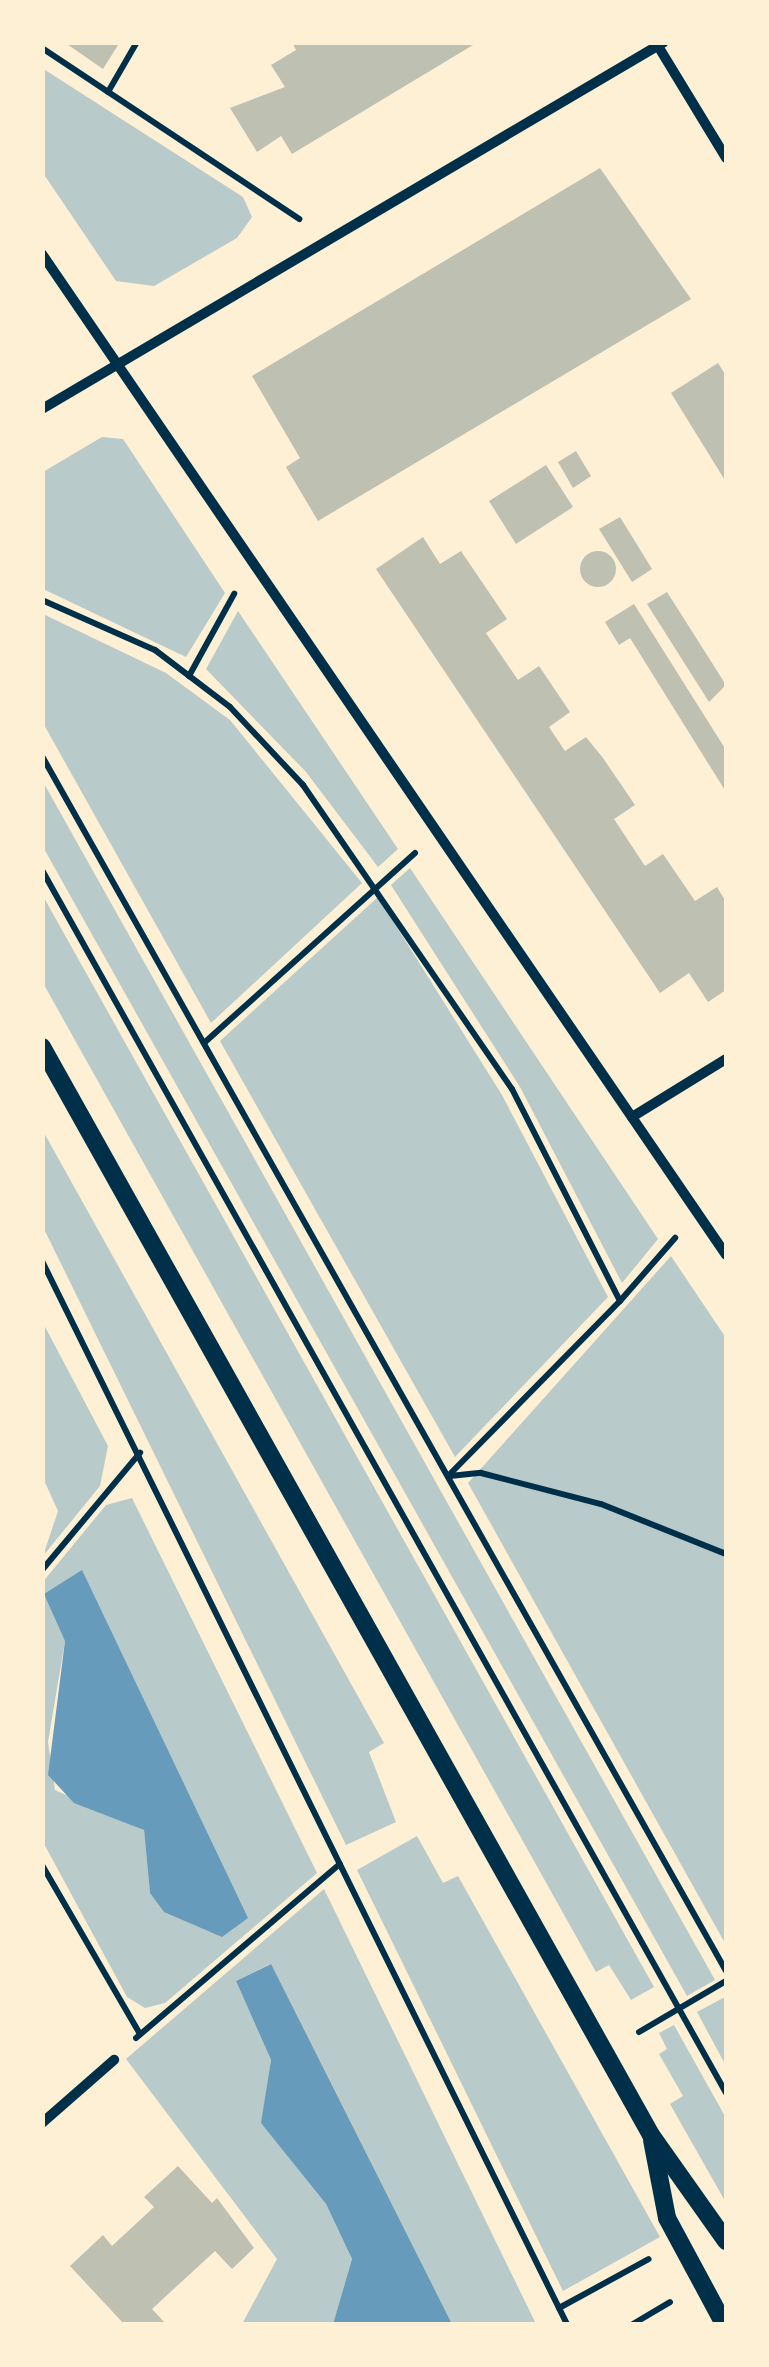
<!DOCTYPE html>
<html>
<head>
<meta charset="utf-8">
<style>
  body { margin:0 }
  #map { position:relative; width:769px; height:2367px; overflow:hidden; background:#fdf0d5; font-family:"Sofia Sans Condensed",sans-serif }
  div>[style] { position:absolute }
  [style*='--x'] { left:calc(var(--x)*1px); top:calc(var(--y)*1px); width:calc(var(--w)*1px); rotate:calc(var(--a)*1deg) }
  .green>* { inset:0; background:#b9caca }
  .water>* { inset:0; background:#669bbc }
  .building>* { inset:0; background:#bec0b2 }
  .round { border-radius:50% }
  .path>* { height:6px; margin:-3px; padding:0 3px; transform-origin:3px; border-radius:3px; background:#003049 }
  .minor>* { height:10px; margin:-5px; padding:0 5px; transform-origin:5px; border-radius:5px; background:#003049 }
  .tertiary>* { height:18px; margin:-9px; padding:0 9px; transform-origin:9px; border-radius:9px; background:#003049 }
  span { translate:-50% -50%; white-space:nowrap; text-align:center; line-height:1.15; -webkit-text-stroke:10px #fdf0d5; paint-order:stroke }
  .frame { position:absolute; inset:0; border:45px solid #fdf0d5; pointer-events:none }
</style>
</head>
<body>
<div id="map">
  <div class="green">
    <i style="clip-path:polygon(42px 68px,243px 197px,252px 217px,237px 238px,154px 286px,116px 281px,43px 173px)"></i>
    <i style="clip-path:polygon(102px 437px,123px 439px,225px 593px,186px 657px,43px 589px,43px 472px)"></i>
    <i style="clip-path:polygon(238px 611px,398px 849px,378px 867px,306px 772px,206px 669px)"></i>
    <i style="clip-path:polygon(43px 614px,166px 673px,230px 720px,362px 883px,211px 1023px,43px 723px)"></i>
    <i style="clip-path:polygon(42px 780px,715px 1980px,687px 1996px,43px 847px)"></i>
    <i style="clip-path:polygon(410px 868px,658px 1239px,622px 1283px,520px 1087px,391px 885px)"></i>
    <i style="clip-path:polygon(43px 896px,654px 1987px,631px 2000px,609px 1965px,596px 1972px,43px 983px)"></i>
    <i style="clip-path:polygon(378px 897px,502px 1095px,608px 1297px,455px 1457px,220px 1041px)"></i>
    <i style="clip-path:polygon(43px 1131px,384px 1743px,369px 1752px,396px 1822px,346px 1845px,43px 1227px)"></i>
    <i style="clip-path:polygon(671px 1256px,726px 1338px,726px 1945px,468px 1483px)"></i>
    <i style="clip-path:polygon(42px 1321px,108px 1446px,100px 1486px,43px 1556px,58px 1511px,43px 1478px)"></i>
    <i style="clip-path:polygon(evenodd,132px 1498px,317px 1873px,165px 2003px,145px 2008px,127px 1997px,43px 1842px,42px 1583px,106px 1505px,132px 1498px,65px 1641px,222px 1937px,150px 1892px,144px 1830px,55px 1790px,48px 1742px,65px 1641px)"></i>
    <i style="clip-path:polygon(417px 1836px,443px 1883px,458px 1876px,660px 2237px,563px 2291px,357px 1870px)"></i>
    <i style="clip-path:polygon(324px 1889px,536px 2324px,452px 2324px,270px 1964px,236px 1981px,271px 2060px,262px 2123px,326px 2204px,352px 2259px,333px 2324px,242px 2324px,277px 2259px,126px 2059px)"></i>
    <i style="clip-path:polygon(725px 1997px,726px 2000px,726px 2066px,697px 2012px)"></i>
    <i style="clip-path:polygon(674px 2025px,726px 2118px,725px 2201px,670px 2104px,683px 2096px,659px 2054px,667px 2049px,659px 2033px)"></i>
  </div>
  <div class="water">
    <i style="clip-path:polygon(82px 1570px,248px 1918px,222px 1937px,164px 1912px,150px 1893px,144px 1830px,74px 1803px,48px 1775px,65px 1641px,44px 1594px)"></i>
    <i style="clip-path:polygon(271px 1964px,452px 2324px,333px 2324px,352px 2259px,326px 2204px,261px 2123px,271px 2060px,236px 1981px)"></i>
  </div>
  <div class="building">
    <i style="clip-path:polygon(64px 42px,120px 42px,103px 69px)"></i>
    <i style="clip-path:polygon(292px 42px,358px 44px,478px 42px,292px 154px,281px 136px,257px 152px,230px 108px,285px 87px,271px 65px,296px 50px)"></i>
    <i style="clip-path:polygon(600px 168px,691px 299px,318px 521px,286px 467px,300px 458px,252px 376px)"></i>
    <i style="clip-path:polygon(718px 363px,726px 376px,726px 482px,671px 393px)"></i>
    <i style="clip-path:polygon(576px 451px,591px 476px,573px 488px,558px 462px)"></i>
    <i style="clip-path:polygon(546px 465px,573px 507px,516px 544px,489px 501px)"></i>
    <i style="clip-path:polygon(620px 517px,652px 569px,632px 582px,599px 529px)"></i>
    <i style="clip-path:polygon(423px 537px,440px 564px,461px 551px,507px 619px,486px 633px,518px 680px,539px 666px,570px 712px,549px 727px,565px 751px,586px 737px,603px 758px,635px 805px,614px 819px,645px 866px,663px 854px,695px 901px,717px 887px,726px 902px,726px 990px,708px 1002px,689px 973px,660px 993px,376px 569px)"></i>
    <i class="round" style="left:580px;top:551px;width:36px;height:36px"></i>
    <i style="clip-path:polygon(667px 592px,726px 685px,709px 702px,647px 604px)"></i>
    <i style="clip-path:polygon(634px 604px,726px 750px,726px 792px,630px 638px,619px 645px,605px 622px)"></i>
    <i style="clip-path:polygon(178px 2166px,212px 2203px,217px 2198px,254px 2248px,232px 2269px,215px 2251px,152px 2309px,166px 2324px,124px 2324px,70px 2266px,103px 2235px,112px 2246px,154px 2207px,144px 2197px)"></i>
  </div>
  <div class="path">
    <i style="--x:42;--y:48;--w:309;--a:33.6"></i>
    <i style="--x:108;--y:92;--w:58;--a:-59.9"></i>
    <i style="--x:42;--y:600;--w:124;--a:23.9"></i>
    <i style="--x:155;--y:650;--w:94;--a:37.2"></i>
    <i style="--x:230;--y:707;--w:107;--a:46.9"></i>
    <i style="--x:303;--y:785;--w:369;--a:55.5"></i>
    <i style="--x:512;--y:1089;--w:238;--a:63"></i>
    <i style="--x:620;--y:1301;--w:245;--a:134.5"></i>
    <i style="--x:189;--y:676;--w:94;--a:-61.2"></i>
    <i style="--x:42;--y:756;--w:1394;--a:60.62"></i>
    <i style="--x:42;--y:870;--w:1401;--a:60.78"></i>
    <i style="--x:204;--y:1043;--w:284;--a:-42"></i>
    <i style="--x:42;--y:1261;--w:1186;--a:63.72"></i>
    <i style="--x:620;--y:1301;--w:84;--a:-48.9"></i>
    <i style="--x:450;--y:1476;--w:31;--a:-6"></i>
    <i style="--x:481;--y:1473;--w:124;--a:14.5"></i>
    <i style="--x:601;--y:1504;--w:135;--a:21.8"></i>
    <i style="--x:42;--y:1570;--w:153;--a:-50.1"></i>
    <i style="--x:42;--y:1865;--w:195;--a:59.9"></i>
    <i style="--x:639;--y:2032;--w:101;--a:-30.4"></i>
    <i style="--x:136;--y:2038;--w:268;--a:-40.5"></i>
    <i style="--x:559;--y:2308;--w:102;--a:-28.6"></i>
    <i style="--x:633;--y:2324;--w:43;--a:-30.7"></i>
  </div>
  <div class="minor">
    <i style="--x:658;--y:46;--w:131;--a:58.7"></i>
    <i style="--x:42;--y:254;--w:1212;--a:55.65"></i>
    <i style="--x:42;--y:409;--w:722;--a:-30.54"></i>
    <i style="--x:632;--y:1117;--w:110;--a:-31.7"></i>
    <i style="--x:42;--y:2123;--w:96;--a:-41.2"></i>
  </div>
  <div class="tertiary">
    <i style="--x:42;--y:1047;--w:1247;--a:60.76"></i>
    <i style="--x:651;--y:2135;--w:130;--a:54.7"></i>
    <i style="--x:652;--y:2140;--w:79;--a:79.1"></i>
    <i style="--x:667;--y:2218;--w:120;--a:61.7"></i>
  </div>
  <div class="frame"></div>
</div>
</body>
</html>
